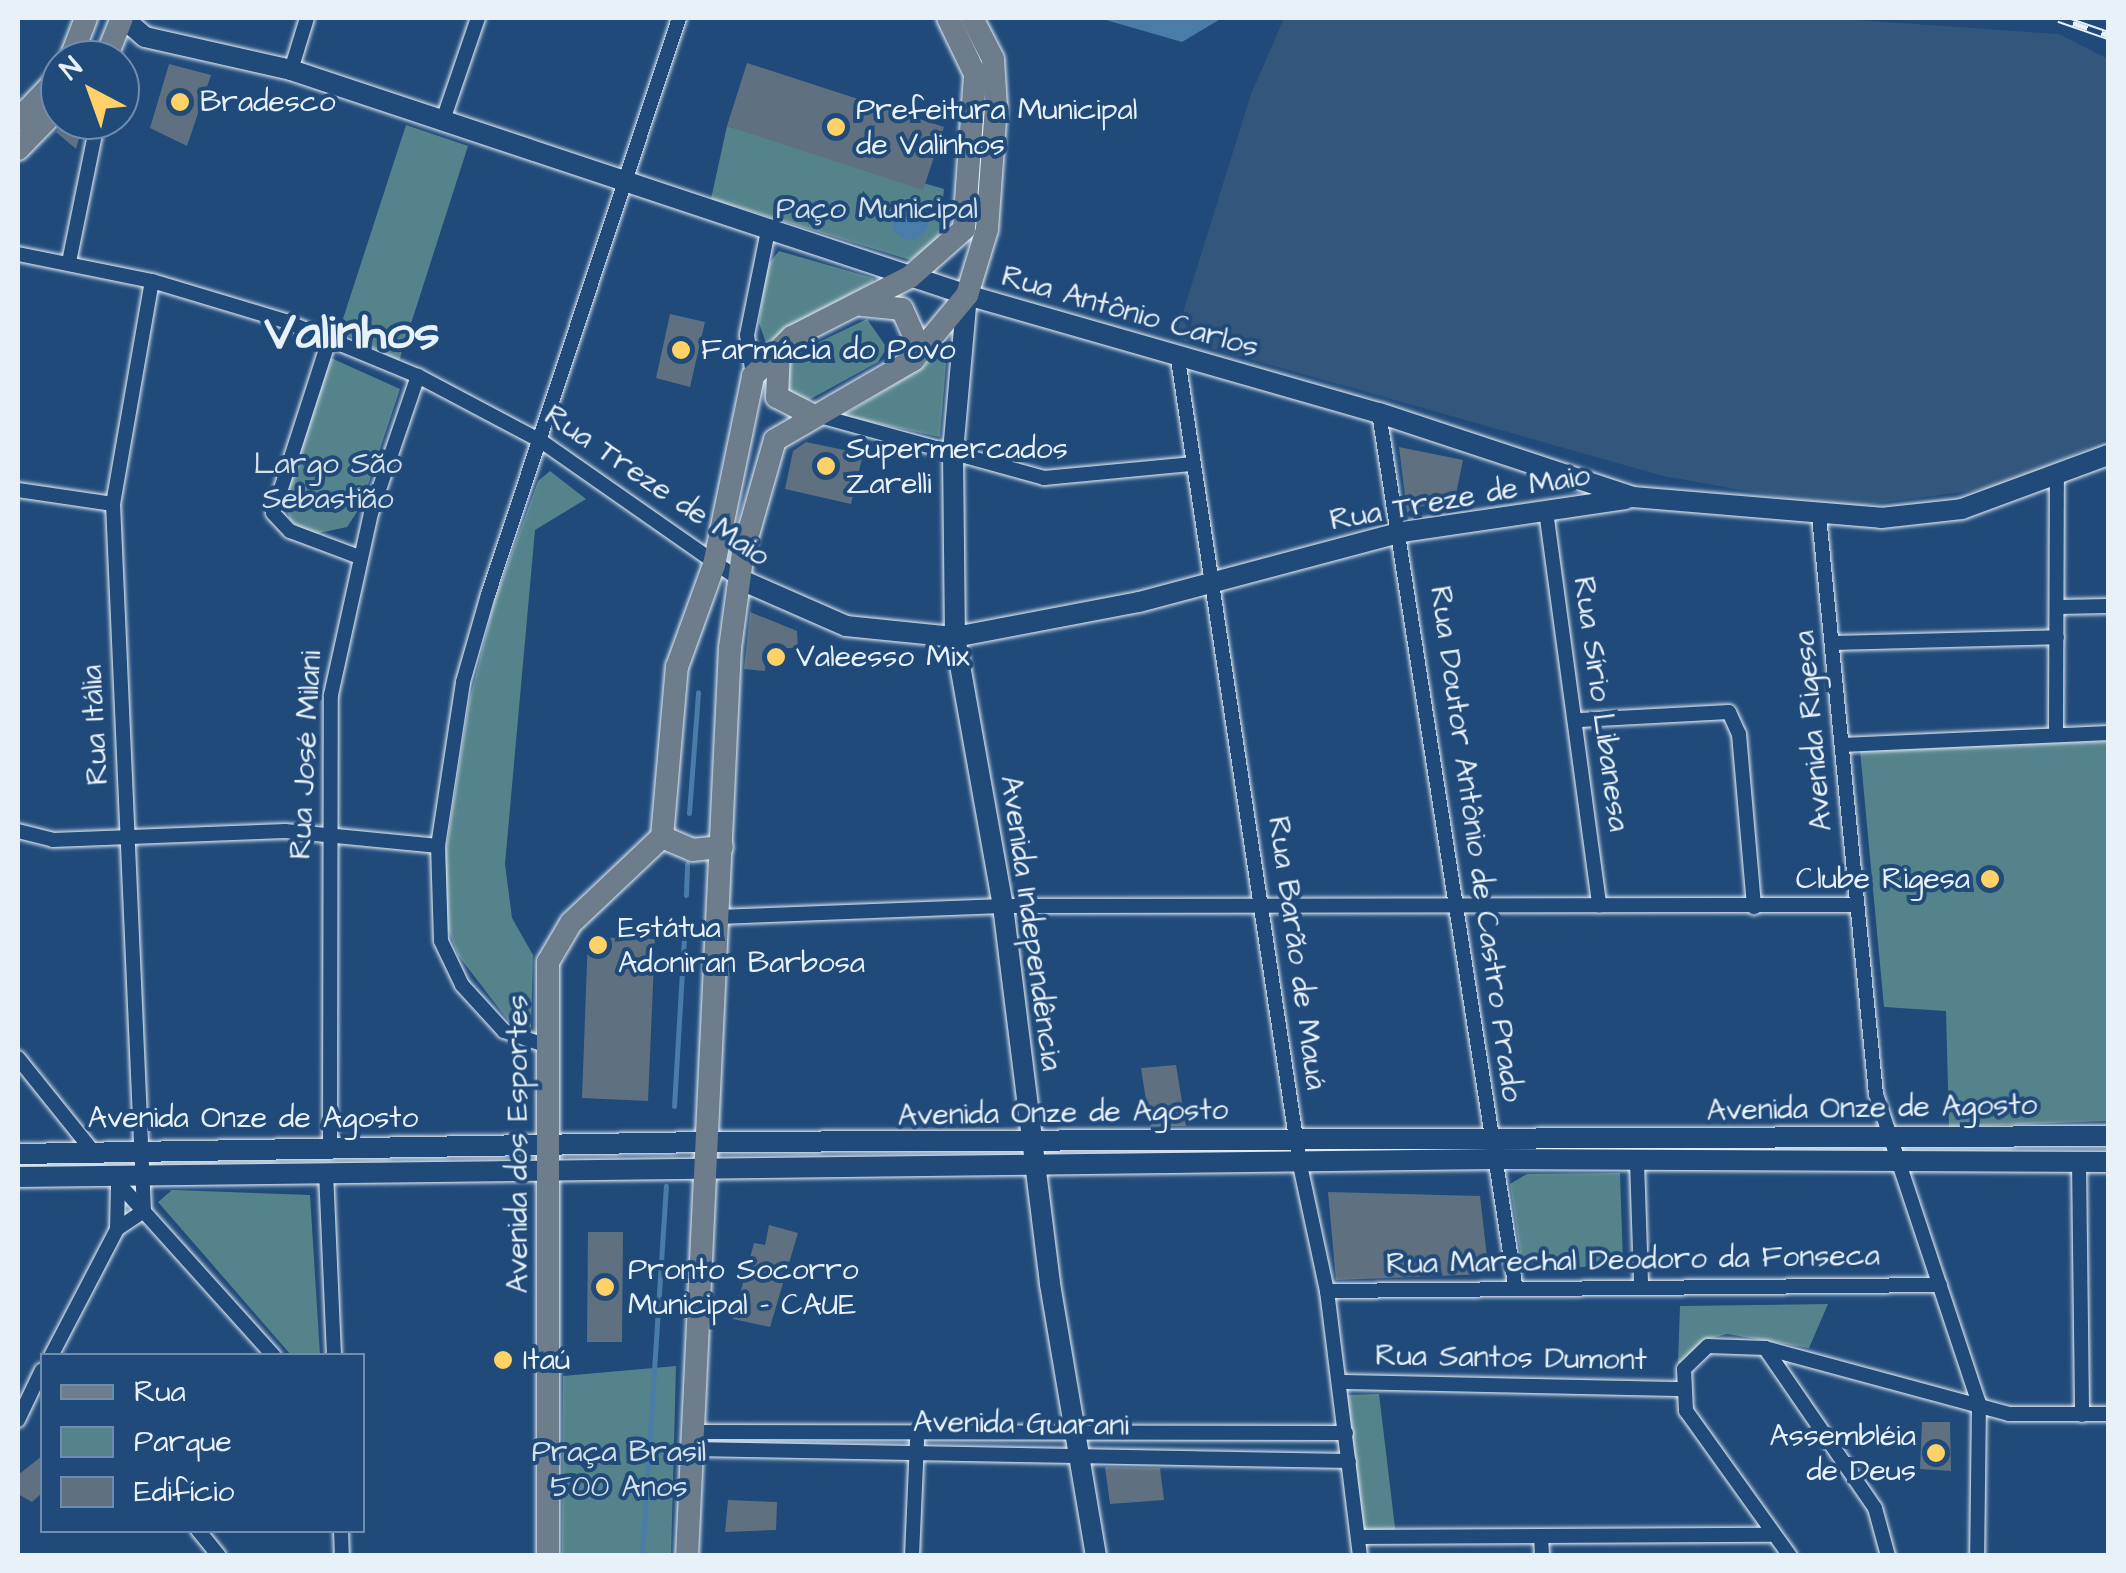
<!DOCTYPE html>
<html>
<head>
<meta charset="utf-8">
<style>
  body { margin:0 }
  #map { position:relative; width:2126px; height:1573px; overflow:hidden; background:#1f4a7a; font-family:"Architects Daughter",sans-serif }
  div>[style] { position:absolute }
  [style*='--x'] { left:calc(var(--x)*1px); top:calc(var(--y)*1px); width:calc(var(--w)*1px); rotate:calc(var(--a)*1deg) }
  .built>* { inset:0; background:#32567c }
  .green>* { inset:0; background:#55838c }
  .water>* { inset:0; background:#4a7ca8 }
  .round { border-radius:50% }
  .stream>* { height:5px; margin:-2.5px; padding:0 2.5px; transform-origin:2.5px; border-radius:2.5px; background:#4a7ca8 }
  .building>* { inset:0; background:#5f7180 }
  .roads { filter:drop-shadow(0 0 2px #e8f1f8) drop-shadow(0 0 2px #e8f1f8) }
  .street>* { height:14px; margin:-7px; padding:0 7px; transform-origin:7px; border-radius:7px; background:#1f4a7a }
  .secondary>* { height:20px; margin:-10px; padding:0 10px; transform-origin:10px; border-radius:10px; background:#1f4a7a }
  .primary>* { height:22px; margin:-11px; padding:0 11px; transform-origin:11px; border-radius:11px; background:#6d7d8c }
  .rail>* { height:9px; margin-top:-4.5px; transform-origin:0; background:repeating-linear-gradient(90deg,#1f4a7a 0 15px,#e8f1f8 0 30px); box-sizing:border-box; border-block:2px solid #e8f1f8 }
  .dots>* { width:28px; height:28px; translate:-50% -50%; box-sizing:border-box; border:5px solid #1f4a7a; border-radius:50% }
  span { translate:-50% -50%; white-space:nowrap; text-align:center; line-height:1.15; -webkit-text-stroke:8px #1f4a7a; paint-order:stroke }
  .poi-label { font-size:30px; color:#e8f1f8 }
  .left { translate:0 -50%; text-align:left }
  .right { translate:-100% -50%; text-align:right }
  .park-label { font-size:30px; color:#d2e0e8 }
  .street-label { font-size:30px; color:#e8f1f8 }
  .town-label { font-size:50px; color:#e8f1f8; font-weight:700 }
  .frame { position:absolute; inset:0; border:20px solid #e8f1f8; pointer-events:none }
  .legend { position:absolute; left:40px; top:1353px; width:325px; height:180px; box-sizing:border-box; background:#1f4a7a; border:2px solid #6f8dac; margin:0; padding:12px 18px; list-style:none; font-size:30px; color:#e8f1f8 }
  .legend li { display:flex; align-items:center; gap:20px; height:50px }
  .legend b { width:50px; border:2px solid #6f8dac }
  .north { position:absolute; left:40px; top:40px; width:100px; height:100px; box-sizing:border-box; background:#1f4a7a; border:2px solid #6f8dac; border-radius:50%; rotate:319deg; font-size:28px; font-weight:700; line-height:40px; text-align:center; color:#e8f1f8 }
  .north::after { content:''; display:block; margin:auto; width:35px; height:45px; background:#ffd166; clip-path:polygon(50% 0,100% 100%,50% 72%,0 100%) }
</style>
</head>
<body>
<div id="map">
  <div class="built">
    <i style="clip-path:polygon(1284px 18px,1828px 18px,2059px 34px,2108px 59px,2108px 438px,2007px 486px,1842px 508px,1663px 476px,1175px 338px,1251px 94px)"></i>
  </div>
  <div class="green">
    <i style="clip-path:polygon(406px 125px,468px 146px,399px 361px,339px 331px)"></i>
    <i style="clip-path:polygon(727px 126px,944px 189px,938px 241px,910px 260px,711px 199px)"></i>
    <i style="clip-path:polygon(779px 251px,873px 278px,874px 281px,766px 343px,759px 323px,766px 267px)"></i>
    <i style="clip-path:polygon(867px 319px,887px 348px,878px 362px,805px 402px,789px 392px,784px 372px,792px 355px)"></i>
    <i style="clip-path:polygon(948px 341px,940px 437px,842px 416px,923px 367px)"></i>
    <i style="clip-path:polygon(331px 358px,400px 389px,361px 506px,347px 527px,310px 535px,290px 520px,282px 494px)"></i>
    <i style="clip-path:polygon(550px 471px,586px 499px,535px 530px,505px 864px,512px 918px,533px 955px,531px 1027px,514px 1028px,458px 955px,447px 927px,444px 864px,469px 702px,495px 599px,538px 481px)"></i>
    <i style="clip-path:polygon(2108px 741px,2108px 1121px,1949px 1127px,1946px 1011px,1884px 1007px,1860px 750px)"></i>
    <i style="clip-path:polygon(1620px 1173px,1623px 1263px,1531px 1272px,1522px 1265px,1510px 1184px,1527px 1174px)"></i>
    <i style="clip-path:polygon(172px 1190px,310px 1195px,320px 1355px,291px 1355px,158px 1202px)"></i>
    <i style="clip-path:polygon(1828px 1304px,1809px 1348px,1727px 1334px,1704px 1340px,1678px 1364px,1680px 1306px)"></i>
    <i style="clip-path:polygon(676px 1366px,671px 1555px,562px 1555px,563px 1376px)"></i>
    <i style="clip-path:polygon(1379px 1394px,1396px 1536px,1362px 1536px,1346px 1395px)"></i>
  </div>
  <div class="water">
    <i style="clip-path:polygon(1099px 18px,1222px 18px,1182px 42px)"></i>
    <i class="round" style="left:892px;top:204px;width:36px;height:36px"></i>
  </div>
  <div class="stream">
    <i style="--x:689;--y:813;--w:121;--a:-85.7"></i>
    <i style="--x:686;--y:895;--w:31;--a:-88"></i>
    <i style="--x:674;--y:1106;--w:167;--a:-86.6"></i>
    <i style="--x:642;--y:1556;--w:371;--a:-86.3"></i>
  </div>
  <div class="building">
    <i style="clip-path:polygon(747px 63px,944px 127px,923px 190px,727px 126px)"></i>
    <i style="clip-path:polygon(169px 64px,211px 75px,187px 146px,150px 128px)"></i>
    <i style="clip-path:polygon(67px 120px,84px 120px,76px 149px,56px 132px)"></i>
    <i style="clip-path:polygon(670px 314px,705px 322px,690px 387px,656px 378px)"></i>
    <i style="clip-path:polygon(806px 442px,863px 454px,851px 504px,785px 489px,793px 451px)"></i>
    <i style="clip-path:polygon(1399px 447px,1463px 460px,1456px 494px,1407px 512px)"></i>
    <i style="clip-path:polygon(750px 612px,797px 631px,798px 648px,767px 648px,765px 671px,744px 669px)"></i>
    <i style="clip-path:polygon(588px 937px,655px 939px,648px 1101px,582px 1098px)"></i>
    <i style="clip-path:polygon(1176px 1065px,1186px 1126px,1150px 1126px,1141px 1068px)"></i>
    <i style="clip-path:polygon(1328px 1192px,1480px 1196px,1489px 1274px,1336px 1280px)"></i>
    <i style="clip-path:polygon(769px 1225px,798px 1233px,770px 1327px,733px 1319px,754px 1243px,765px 1245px)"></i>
    <i style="clip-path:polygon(588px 1232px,623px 1232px,622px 1342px,587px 1342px)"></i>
    <i style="clip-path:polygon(1922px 1422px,1950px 1422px,1951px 1471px,1920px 1469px)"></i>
    <i style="clip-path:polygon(42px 1456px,42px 1493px,32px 1502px,18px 1494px,18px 1475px)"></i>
    <i style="clip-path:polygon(1105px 1467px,1160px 1468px,1164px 1500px,1110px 1504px)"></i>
    <i style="clip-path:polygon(728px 1500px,777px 1502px,776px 1530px,725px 1532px)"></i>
  </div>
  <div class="roads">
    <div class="street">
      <i style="--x:291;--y:70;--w:54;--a:-72.9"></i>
      <i style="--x:442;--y:123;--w:111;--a:-71.1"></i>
      <i style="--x:18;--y:254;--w:137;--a:11.4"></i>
      <i style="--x:152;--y:281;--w:139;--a:16.7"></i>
      <i style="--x:285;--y:321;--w:144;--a:22.5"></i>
      <i style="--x:418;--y:376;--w:139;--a:27.9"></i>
      <i style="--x:541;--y:441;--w:241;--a:34.9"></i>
      <i style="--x:69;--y:262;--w:145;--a:-78.5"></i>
      <i style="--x:330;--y:337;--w:185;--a:107.9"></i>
      <i style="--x:273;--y:513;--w:25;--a:47"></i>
      <i style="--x:290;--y:531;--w:74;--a:20.6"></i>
      <i style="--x:1178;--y:359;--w:815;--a:81.39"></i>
      <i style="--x:1300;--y:1165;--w:129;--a:77.9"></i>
      <i style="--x:1327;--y:1291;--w:267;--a:82.9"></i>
      <i style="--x:753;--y:376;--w:41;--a:-98.3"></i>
      <i style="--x:747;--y:335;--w:111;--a:-78.6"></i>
      <i style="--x:1379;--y:413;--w:882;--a:81.13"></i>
      <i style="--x:816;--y:415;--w:237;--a:15.4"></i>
      <i style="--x:1044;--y:478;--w:150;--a:-5.4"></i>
      <i style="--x:18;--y:490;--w:96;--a:8.4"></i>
      <i style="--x:1546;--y:511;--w:398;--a:82.3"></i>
      <i style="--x:1819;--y:516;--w:581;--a:84.37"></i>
      <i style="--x:1876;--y:1094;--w:326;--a:71.6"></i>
      <i style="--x:1979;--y:1403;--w:153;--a:90.7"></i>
      <i style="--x:2059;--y:607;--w:49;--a:-1.2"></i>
      <i style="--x:1833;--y:643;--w:224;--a:-1.5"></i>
      <i style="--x:1580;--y:720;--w:149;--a:-3.1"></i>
      <i style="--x:1729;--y:712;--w:24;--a:66"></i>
      <i style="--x:1739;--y:734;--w:174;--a:85"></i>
      <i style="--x:2056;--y:733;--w:255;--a:-89.8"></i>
      <i style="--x:1843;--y:745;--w:265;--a:-2.6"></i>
      <i style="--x:18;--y:831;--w:36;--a:14"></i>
      <i style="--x:53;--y:840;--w:232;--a:-2.2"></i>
      <i style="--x:285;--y:831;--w:154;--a:5.6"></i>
      <i style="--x:718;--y:917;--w:285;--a:-2.2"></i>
      <i style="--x:1003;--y:906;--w:854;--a:-0.07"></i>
      <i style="--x:550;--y:1047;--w:49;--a:-160.8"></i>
      <i style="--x:504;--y:1031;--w:62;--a:-132.4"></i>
      <i style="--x:462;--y:985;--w:49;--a:-115.5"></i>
      <i style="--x:441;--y:941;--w:95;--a:-91.8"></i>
      <i style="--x:438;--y:846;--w:166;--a:-81.3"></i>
      <i style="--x:463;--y:682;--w:91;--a:-74"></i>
      <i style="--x:488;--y:595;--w:608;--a:-71.68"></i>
      <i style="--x:18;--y:1058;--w:115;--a:51.3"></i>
      <i style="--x:330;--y:1149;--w:454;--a:-89.9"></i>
      <i style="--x:331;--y:695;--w:186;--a:-77.6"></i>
      <i style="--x:371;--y:513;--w:145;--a:-71.1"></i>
      <i style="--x:1637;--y:1161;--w:122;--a:88.1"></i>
      <i style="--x:2079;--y:1162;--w:253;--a:89.3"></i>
      <i style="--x:326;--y:1172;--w:184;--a:87.5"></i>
      <i style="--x:110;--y:1174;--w:245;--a:48"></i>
      <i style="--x:144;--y:1211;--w:708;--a:-92.51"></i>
      <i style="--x:113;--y:504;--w:226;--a:-80.1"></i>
      <i style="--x:117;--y:1229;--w:32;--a:-34"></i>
      <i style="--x:1327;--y:1291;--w:613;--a:-0.56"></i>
      <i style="--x:1765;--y:1348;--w:253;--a:15.1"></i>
      <i style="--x:2009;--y:1414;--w:99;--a:0"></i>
      <i style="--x:51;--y:1356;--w:143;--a:-62.5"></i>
      <i style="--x:117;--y:1229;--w:45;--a:-88.7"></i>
      <i style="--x:1340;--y:1382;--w:340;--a:1.2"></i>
      <i style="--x:18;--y:1420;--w:55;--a:-64.4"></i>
      <i style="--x:693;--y:1432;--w:653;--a:0.09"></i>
      <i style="--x:692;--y:1449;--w:657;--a:1.05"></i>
      <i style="--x:198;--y:1530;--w:33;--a:51"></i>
      <i style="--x:341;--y:1530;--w:26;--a:88"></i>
      <i style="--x:1541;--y:1536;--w:20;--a:87"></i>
      <i style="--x:1358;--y:1537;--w:415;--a:-0.3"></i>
      <i style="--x:912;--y:1556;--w:116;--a:-87.5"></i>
      <i style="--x:1790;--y:1556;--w:178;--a:-125.6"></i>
      <i style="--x:1686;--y:1411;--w:42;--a:-92.7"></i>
      <i style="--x:1684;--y:1369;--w:33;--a:-44"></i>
      <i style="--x:1708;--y:1346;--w:57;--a:2"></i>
      <i style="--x:1765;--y:1348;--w:194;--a:55.5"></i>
      <i style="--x:1875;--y:1508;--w:50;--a:74.8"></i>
    </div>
    <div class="secondary">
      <i style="--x:123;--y:18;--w:29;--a:41"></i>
      <i style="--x:145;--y:37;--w:150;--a:12.7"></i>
      <i style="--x:291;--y:70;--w:712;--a:18.41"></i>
      <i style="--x:967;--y:295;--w:429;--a:16"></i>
      <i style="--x:1379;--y:413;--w:268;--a:18.3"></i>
      <i style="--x:1633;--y:497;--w:249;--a:4.8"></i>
      <i style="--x:1881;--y:518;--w:81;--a:-6.3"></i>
      <i style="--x:1962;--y:509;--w:156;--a:-20.3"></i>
      <i style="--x:967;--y:295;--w:158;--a:95.1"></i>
      <i style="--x:953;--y:452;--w:185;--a:89.4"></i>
      <i style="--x:955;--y:637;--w:273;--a:79.9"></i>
      <i style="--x:1003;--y:906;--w:381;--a:82.9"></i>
      <i style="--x:1050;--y:1284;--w:276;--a:80.4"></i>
      <i style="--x:739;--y:579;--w:117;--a:23.7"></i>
      <i style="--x:846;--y:626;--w:110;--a:5.8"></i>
      <i style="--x:955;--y:637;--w:187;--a:-10.8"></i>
      <i style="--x:1139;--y:602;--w:273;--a:-14.9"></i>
      <i style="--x:1403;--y:532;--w:225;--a:-8.4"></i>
      <i style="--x:18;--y:1154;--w:686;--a:-1"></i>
      <i style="--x:704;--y:1142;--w:1404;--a:-0.24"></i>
      <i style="--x:18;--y:1177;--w:1477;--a:-0.7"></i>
      <i style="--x:1495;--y:1159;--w:613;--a:0.28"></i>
    </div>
    <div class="primary">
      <i style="--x:70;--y:60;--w:45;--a:-69.1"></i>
      <i style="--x:105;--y:60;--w:45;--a:-68"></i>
      <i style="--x:18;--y:120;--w:61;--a:-46.3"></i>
      <i style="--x:18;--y:149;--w:60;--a:-45.7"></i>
      <i style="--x:862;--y:305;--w:40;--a:5.7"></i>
      <i style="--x:902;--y:309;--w:34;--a:66"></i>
      <i style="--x:916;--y:340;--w:20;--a:99"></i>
      <i style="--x:779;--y:350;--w:47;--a:92.4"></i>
      <i style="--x:777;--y:397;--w:38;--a:27"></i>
      <i style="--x:662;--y:837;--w:33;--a:23"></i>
      <i style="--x:692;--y:850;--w:30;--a:-6"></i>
      <i style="--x:548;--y:1556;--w:594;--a:-90"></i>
      <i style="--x:548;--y:962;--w:45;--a:-59.5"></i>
      <i style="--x:571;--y:923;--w:125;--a:-43.4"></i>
      <i style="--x:662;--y:837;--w:171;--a:-85"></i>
      <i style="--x:677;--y:667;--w:109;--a:-70.1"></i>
      <i style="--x:714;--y:565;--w:193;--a:-78.3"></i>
      <i style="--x:753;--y:376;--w:55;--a:-45"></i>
      <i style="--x:792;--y:337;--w:132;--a:-27"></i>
      <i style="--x:910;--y:277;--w:72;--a:-41.6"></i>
      <i style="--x:964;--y:229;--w:155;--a:-85.9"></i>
      <i style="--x:975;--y:74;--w:62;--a:-115.7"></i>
      <i style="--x:687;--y:1556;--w:909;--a:-87.29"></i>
      <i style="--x:730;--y:648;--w:97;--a:-82.3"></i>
      <i style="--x:743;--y:552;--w:116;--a:-74.1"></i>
      <i style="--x:775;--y:440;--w:160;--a:-30.1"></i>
      <i style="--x:913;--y:360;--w:85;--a:-50.3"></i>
      <i style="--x:967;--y:295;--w:69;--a:-73.1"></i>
      <i style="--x:987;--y:229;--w:122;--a:-85.8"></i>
      <i style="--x:996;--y:107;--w:48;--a:-93.6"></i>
      <i style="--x:993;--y:59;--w:46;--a:-117.1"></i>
    </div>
  </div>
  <div class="rail">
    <i style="--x:2059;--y:18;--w:52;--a:19.1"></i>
  </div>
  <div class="dots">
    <i style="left:180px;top:102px;background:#ffd166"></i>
    <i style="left:836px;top:127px;background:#ffd166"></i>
    <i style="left:681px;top:350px;background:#ffd166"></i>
    <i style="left:826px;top:466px;background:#ffd166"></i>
    <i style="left:776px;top:657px;background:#ffd166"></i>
    <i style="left:1990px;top:879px;background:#ffd166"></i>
    <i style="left:598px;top:945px;background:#ffd166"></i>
    <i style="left:605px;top:1287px;background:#ffd166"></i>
    <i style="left:503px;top:1360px;background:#ffd166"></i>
    <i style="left:1936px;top:1453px;background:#ffd166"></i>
  </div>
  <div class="poi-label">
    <span class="left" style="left:200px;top:102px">Bradesco</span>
    <span class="left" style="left:856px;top:127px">Prefeitura Municipal<br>de Valinhos</span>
    <span class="left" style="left:701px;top:350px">Farmácia do Povo</span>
    <span class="left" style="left:846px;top:466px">Supermercados<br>Zarelli</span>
    <span class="left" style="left:796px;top:657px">Valeesso Mix</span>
    <span class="right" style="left:1970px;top:879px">Clube Rigesa</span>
    <span class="left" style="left:618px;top:945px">Estátua<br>Adoniran Barbosa</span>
    <span class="left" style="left:628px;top:1287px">Pronto Socorro<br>Municipal - CAUE</span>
    <span class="left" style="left:523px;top:1360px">Itaú</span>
    <span class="right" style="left:1916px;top:1453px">Assembléia<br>de Deus</span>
  </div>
  <div class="park-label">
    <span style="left:877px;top:209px">Paço Municipal</span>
    <span style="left:328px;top:481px">Largo São<br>Sebastião</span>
    <span style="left:619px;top:1469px">Praça Brasil<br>500 Anos</span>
  </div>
  <div class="street-label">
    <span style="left:1130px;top:312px;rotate:16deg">Rua Antônio Carlos</span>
    <span style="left:657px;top:486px;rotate:34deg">Rua Treze de Maio</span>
    <span style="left:1460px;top:498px;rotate:-10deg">Rua Treze de Maio</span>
    <span style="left:1601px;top:704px;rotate:82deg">Rua Sírio Libanesa</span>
    <span style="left:95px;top:725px;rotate:-93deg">Rua Itália</span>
    <span style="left:1813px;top:731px;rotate:-95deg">Avenida Rigesa</span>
    <span style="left:306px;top:755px;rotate:-87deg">Rua José Milani</span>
    <span style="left:1476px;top:844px;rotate:82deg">Rua Doutor Antônio de Castro Prado</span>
    <span style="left:1031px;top:923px;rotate:82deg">Avenida Independência</span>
    <span style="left:1297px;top:953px;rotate:82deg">Rua Barão de Mauá</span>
    <span style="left:1872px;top:1108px;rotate:-1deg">Avenida Onze de Agosto</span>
    <span style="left:1063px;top:1113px;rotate:-1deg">Avenida Onze de Agosto</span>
    <span style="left:253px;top:1118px">Avenida Onze de Agosto</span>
    <span style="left:518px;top:1144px;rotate:-90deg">Avenida dos Esportes</span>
    <span style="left:1633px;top:1260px;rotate:-1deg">Rua Marechal Deodoro da Fonseca</span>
    <span style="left:1511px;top:1358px;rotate:1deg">Rua Santos Dumont</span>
    <span style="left:1021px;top:1424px;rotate:1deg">Avenida Guarani</span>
  </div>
  <div class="town-label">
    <span style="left:352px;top:334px">Valinhos</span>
  </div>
  <div class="frame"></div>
  <ul class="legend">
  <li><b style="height:12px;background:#6d7d8c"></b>Rua</li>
  <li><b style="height:28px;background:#55838c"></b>Parque</li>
  <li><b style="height:28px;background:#5f7180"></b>Edifício</li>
  </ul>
  <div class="north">N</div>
</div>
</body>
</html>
